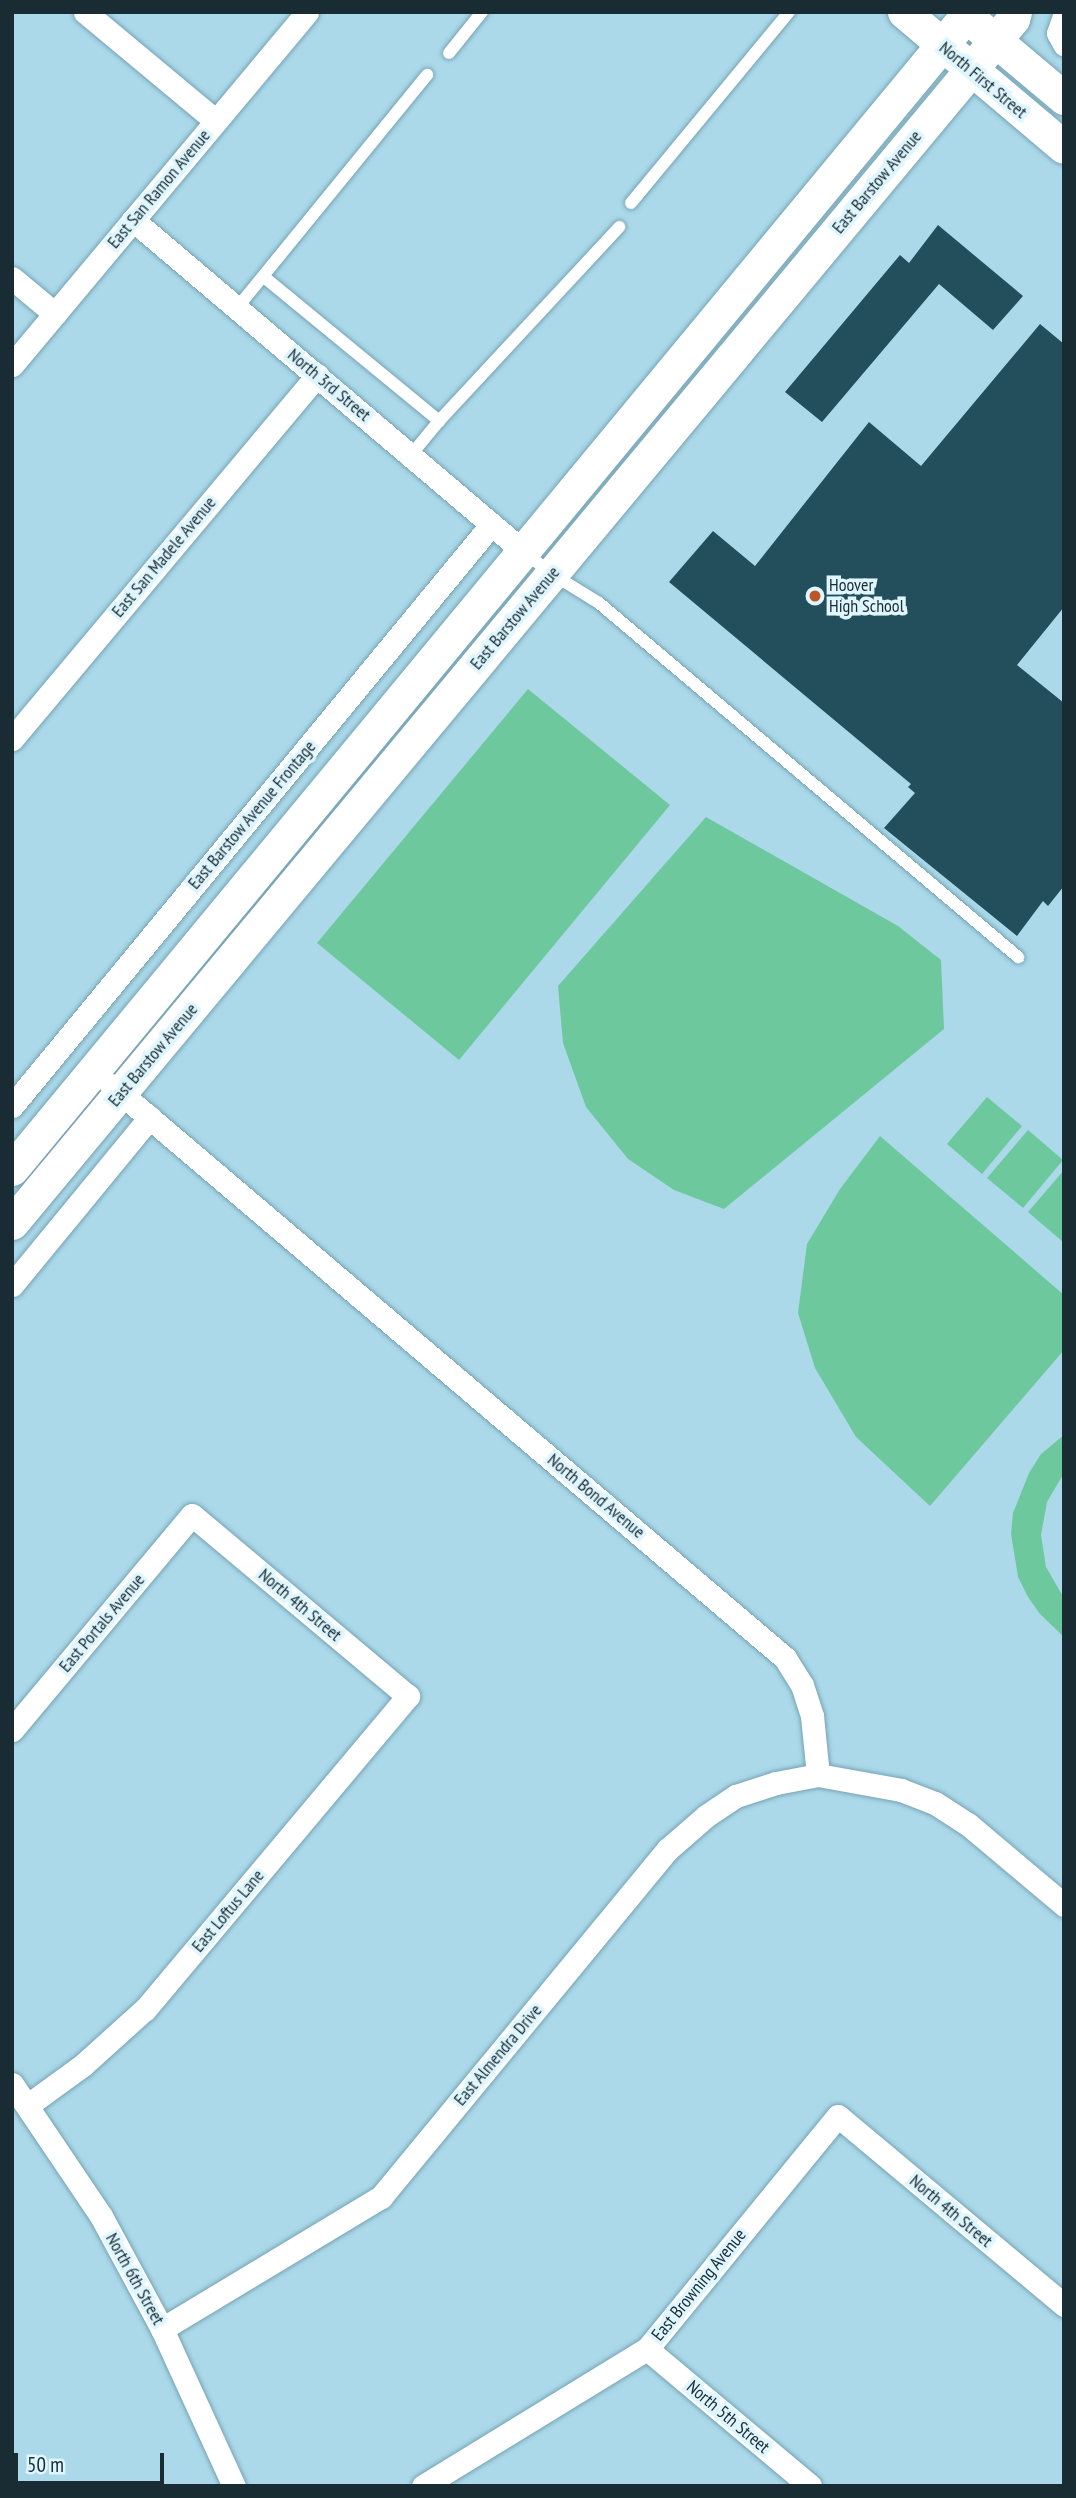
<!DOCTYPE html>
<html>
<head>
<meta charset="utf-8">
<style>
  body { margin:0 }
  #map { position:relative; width:1076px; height:2498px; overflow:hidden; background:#abd9ea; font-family:"PT Sans Narrow",sans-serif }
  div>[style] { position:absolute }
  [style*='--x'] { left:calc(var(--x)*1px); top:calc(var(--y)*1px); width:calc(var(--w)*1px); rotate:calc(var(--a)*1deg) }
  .green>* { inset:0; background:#6ec89e }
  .building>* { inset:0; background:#234e5c }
  .roads { filter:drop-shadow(0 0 2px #76a3b3) drop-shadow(0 0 2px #76a3b3) }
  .lane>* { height:12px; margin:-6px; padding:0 6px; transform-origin:6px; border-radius:6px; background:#fff }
  .street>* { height:23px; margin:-11.5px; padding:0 11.5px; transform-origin:11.5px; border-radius:11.5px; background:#fff }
  .secondary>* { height:33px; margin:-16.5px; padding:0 16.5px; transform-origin:16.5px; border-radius:16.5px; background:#fff }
  .dots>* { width:19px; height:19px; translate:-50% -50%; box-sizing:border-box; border:4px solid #dff6fe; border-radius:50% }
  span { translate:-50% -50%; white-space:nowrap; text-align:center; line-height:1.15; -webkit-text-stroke:7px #dff6fe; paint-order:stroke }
  .street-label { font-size:18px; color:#1a2c33 }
  .poi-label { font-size:18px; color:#1a2c33 }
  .left { translate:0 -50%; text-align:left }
  .frame { position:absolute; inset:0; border:14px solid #1a2c33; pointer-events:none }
  .scale { position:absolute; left:14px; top:2453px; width:150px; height:32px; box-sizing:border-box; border:4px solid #1a2c33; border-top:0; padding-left:9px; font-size:21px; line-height:24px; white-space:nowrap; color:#1a2c33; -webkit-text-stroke:5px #dff6fe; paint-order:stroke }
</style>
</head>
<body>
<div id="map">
  <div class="green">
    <i style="clip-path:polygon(528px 689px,670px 805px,459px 1060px,317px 943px)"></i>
    <i style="clip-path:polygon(706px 817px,898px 926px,941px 960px,944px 1029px,724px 1209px,674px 1190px,628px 1159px,586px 1107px,563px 1043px,558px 986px)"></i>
    <i style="clip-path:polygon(987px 1097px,1022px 1126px,982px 1174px,947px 1144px)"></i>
    <i style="clip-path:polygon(1028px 1130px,1063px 1160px,1023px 1208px,987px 1178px)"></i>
    <i style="clip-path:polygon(880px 1136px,1064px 1295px,1064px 1350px,930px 1506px,856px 1437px,815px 1368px,798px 1313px,807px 1244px,840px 1189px)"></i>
    <i style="clip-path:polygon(1064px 1170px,1064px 1241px,1063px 1242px,1028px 1212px)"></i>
    <i style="clip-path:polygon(1064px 1435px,1064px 1473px,1047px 1502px,1041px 1535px,1046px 1567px,1064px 1598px,1064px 1637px,1040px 1614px,1028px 1597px,1018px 1577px,1011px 1534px,1013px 1513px,1029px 1473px,1041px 1454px)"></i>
  </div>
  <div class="building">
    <i style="clip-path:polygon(938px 225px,1023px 296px,993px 330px,939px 284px,822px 422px,785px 392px,900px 255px,909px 263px)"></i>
    <i style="clip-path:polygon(1040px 324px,1064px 344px,1064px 607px,1017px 665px,1064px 703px,1064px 886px,1048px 906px,1043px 901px,1017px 936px,884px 828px,915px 793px,908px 787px,911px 784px,669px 582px,713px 531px,755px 566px,869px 422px,921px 466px)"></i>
  </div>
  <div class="roads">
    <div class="lane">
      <i style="--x:449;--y:53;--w:53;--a:-51.2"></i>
      <i style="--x:631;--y:203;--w:248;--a:-50.4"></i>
      <i style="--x:264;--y:277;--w:227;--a:39.4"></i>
      <i style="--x:439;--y:421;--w:44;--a:129.5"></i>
      <i style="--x:237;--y:308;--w:301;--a:-50.8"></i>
      <i style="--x:439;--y:421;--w:265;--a:-47.1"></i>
      <i style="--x:524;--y:552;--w:36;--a:38"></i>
      <i style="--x:552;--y:574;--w:55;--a:31.7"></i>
      <i style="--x:599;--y:603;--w:549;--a:40.19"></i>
    </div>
    <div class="street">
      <i style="--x:85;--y:12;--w:170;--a:39.8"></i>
      <i style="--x:1064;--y:16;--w:18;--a:109"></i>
      <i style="--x:1058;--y:33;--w:13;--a:61"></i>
      <i style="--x:133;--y:220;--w:513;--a:40.33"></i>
      <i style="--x:12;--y:278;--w:56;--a:39.9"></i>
      <i style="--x:12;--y:365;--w:460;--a:-50.1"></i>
      <i style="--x:12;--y:739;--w:475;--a:-50"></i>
      <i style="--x:111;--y:1085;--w:885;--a:40.37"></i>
      <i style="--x:785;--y:1658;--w:32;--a:58"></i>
      <i style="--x:802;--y:1685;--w:33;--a:72"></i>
      <i style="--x:812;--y:1716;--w:59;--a:84.2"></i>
      <i style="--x:12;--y:1106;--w:753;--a:-50.5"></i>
      <i style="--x:12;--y:1285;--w:217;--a:-50.6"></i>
      <i style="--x:12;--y:1730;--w:280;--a:-50.1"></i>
      <i style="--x:192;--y:1515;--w:282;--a:40"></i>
      <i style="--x:408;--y:1696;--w:409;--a:130"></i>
      <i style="--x:145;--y:2009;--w:84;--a:137.9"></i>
      <i style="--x:83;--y:2065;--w:68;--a:144"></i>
      <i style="--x:12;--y:2084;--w:159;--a:56"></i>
      <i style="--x:101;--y:2216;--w:128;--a:61.6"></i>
      <i style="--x:162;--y:2329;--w:173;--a:65.4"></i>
      <i style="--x:162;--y:2329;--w:256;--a:-31.1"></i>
      <i style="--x:381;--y:2197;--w:450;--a:-50.5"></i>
      <i style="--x:667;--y:1850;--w:52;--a:-41.1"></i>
      <i style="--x:706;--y:1816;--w:36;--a:-34"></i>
      <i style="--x:736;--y:1796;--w:42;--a:-18"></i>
      <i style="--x:776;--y:1783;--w:43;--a:-10.8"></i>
      <i style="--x:818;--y:1775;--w:84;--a:10.2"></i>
      <i style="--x:901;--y:1790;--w:36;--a:21"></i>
      <i style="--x:935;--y:1803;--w:40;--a:32.9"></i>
      <i style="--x:969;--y:1825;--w:124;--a:40.1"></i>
      <i style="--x:647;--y:2349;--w:213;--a:40"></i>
      <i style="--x:423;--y:2486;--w:263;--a:-31.5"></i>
      <i style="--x:647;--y:2349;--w:301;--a:-50.7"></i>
      <i style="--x:838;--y:2116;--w:295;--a:39.9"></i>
    </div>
    <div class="secondary">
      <i style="--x:904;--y:12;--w:209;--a:40.2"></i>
      <i style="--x:977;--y:25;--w:114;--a:40"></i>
      <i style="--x:12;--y:1169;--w:1501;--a:-50.4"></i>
      <i style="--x:12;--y:1223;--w:1566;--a:-50.26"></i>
      <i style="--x:1013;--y:19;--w:7;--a:-74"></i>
    </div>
  </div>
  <div class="dots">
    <i style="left:815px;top:596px;background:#bc5629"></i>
  </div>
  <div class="street-label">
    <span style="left:983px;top:80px;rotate:40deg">North First Street</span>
    <span style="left:877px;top:182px;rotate:-50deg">East Barstow Avenue</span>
    <span style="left:159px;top:189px;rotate:-50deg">East San Ramon Avenue</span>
    <span style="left:329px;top:385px;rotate:40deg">North 3rd Street</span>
    <span style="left:164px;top:557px;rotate:-50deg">East San Madele Avenue</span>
    <span style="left:515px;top:618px;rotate:-50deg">East Barstow Avenue</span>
    <span style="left:252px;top:815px;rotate:-50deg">East Barstow Avenue Frontage</span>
    <span style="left:153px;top:1055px;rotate:-50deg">East Barstow Avenue</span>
    <span style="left:596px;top:1496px;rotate:40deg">North Bond Avenue</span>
    <span style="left:300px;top:1605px;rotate:40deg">North 4th Street</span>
    <span style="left:102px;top:1623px;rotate:-50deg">East Portals Avenue</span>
    <span style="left:228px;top:1911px;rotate:-50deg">East Loftus Lane</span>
    <span style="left:498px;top:2055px;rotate:-50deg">East Almendra Drive</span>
    <span style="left:951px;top:2211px;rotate:40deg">North 4th Street</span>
    <span style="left:135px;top:2279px;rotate:61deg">North 6th Street</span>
    <span style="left:699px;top:2285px;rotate:-51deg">East Browning Avenue</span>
    <span style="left:728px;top:2417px;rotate:40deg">North 5th Street</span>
  </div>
  <div class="poi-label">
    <span class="left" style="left:829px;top:596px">Hoover<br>High School</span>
  </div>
  <div class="frame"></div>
  <div class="scale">50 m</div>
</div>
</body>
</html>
